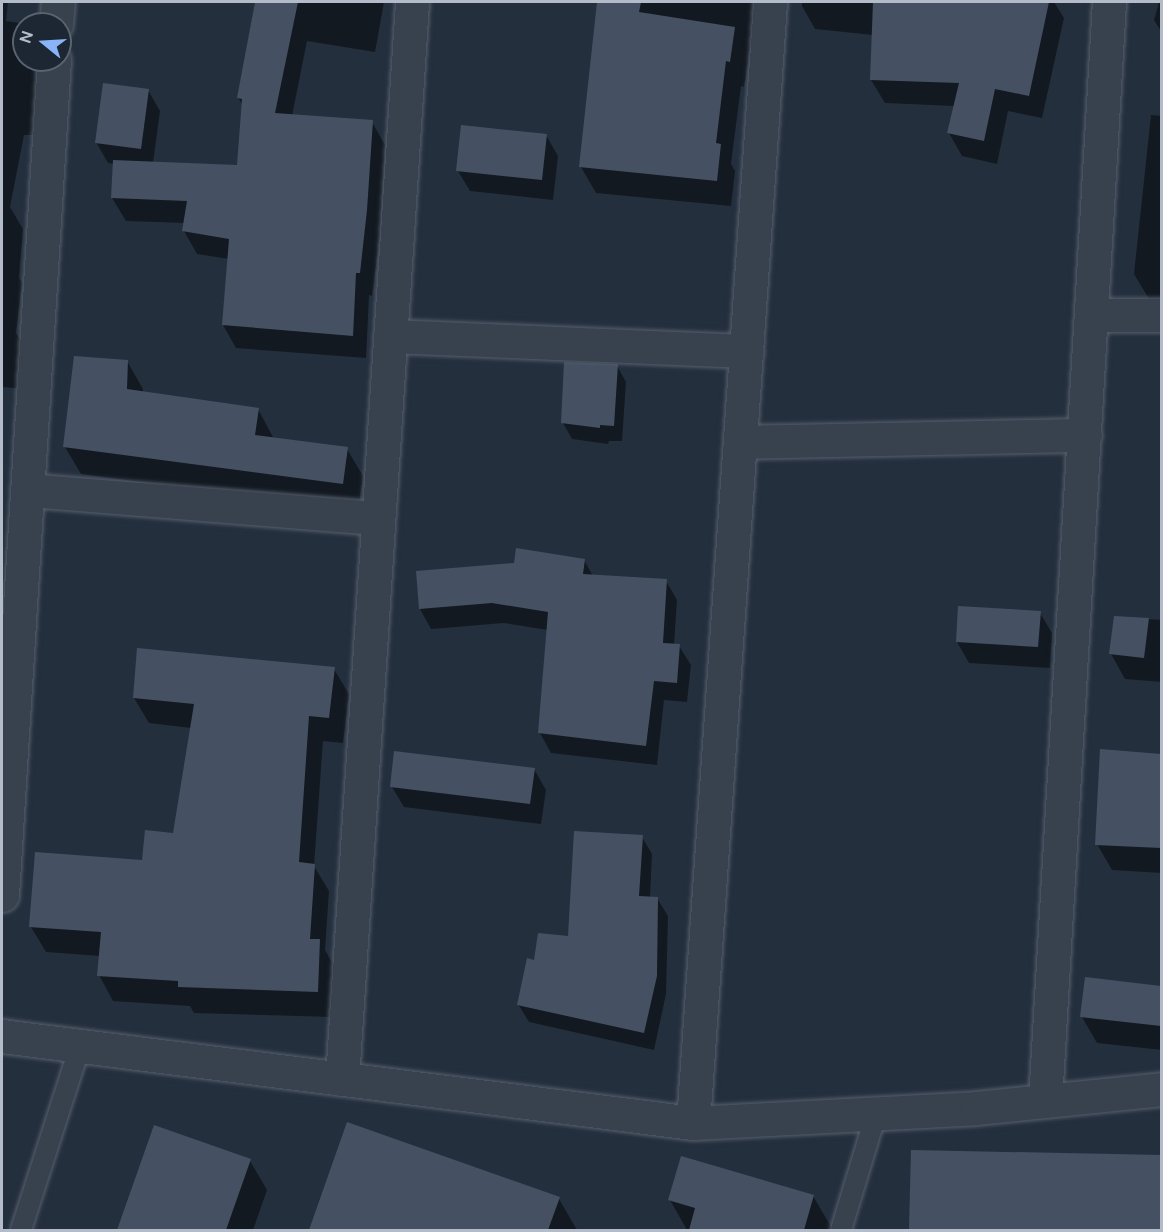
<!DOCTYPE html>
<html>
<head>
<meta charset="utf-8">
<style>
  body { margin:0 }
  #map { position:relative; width:1163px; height:1232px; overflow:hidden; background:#242f3e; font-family:"DM Sans",sans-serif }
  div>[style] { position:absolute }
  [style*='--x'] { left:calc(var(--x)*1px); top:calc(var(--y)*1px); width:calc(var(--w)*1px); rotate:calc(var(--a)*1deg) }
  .shadow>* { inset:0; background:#0007 }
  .building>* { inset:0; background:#455162 }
  .roads { filter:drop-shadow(0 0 2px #565f6c) drop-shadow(0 0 2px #565f6c) }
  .lane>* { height:20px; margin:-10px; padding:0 10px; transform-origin:10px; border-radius:10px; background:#38414e }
  .street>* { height:33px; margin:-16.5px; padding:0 16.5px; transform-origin:16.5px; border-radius:16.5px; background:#38414e }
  span { translate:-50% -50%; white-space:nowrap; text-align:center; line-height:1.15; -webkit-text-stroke:6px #1d2633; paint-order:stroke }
  .frame { position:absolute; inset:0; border:3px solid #b4bcc9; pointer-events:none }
  .north { position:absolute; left:12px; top:12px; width:60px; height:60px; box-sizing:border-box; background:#1d2633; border:2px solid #59626f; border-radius:50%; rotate:288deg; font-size:16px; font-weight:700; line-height:24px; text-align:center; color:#b4bcc9 }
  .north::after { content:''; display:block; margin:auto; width:21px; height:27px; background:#8ab4f8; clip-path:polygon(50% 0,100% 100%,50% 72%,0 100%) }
</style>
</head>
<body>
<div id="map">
  <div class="shadow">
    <i style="clip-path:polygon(2px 2px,8px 2px,6px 21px,26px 24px,24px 60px,37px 60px,35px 135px,24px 135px,10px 207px,23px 229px,19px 277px,22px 283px,16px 333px,30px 355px,27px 389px,2px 387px)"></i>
    <i style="clip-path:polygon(255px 2px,384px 2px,375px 52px,307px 41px,292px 116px,372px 122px,385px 145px,380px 234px,372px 296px,369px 295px,366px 358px,236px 348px,223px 325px,229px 259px,197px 254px,184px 231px,185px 223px,126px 221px,112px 198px,114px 164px,108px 163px,96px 142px,148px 90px,160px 111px,153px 163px,238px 166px,243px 105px,238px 98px)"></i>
    <i style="clip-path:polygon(598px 2px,758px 2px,744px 87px,741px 86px,731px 164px,735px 171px,731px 206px,596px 193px,581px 167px)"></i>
    <i style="clip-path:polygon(802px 2px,1054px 2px,1064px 18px,1042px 118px,1008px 111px,997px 164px,962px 156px,949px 133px,955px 106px,885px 103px,871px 80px,873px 35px,815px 29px,802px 6px)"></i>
    <i style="clip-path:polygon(1159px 2px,1162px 2px,1162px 33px,1154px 20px)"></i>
    <i style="clip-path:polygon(1151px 115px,1162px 116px,1162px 300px,1149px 299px,1134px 274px)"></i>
    <i style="clip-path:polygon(546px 135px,558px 156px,553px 200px,470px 191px,458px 171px)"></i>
    <i style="clip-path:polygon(127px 361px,143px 389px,143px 393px,258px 409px,274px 439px,347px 449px,363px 476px,358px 511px,81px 474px,65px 447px)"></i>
    <i style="clip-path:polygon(617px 366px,626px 382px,622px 441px,609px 441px,608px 444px,572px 439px,563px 423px)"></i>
    <i style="clip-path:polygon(584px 560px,593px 576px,666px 581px,677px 600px,674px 645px,679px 646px,691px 665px,687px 702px,664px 700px,657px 765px,551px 753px,540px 733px,548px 630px,504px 623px,431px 629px,420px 609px)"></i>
    <i style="clip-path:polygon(1040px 613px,1052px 633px,1050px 668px,969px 663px,957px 642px)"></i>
    <i style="clip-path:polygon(1115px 617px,1162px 620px,1162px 682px,1125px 679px,1111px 654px)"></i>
    <i style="clip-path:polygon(334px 669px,349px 694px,343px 743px,323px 741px,314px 866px,329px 891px,325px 950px,334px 966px,332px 1017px,194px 1013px,190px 1006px,113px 1001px,99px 975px,100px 956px,46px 952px,31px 927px,143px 862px,174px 834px,191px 728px,149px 723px,134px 698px)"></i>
    <i style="clip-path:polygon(1101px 751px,1162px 756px,1162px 873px,1112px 870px,1097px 844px)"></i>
    <i style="clip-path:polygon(534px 769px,546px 790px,541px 824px,404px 807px,392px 787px)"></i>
    <i style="clip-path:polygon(642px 837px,652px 854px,650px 898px,657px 898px,668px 916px,666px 994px,654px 1050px,529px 1022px,518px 1004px,536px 962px,569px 937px)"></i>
    <i style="clip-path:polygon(1086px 979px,1162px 987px,1162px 1050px,1097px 1043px,1082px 1017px)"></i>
    <i style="clip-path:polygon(348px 1124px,559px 1199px,577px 1230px,311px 1230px)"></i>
    <i style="clip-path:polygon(155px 1127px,250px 1161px,267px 1190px,253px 1230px,118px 1230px)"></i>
    <i style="clip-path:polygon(913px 1151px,1162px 1157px,1162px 1230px,911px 1230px)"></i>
    <i style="clip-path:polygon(813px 1196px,833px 1230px,687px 1230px,670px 1200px)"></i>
  </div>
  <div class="building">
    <i style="clip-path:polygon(255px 2px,298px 2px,275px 113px,373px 120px,367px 210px,360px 273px,356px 273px,353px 336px,222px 325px,229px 239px,182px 231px,187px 201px,111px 198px,113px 160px,237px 165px,242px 99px,237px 98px)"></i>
    <i style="clip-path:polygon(597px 2px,641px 2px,639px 12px,735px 27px,730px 62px,726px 61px,716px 143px,721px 144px,717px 181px,579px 167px)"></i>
    <i style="clip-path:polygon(873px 2px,1049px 2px,1029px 96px,995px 89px,984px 141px,947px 133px,959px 83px,870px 80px)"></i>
    <i style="clip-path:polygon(103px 83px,149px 89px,141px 149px,95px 143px)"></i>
    <i style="clip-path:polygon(461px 125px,547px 134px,542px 180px,456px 171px)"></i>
    <i style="clip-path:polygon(74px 356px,128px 360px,127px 389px,259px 408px,255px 435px,348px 447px,343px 484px,63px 447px)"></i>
    <i style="clip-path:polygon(564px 362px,618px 364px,614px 426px,600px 425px,600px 428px,561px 423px)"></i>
    <i style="clip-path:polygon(516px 548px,585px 559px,583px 574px,667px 579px,663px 643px,680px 644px,677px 683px,654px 681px,646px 746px,538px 733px,548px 612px,492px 603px,419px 609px,416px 571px,514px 563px)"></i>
    <i style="clip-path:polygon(958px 606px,1041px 611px,1038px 647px,956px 642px)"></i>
    <i style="clip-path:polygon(1114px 616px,1149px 618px,1144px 658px,1109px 654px)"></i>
    <i style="clip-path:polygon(137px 648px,335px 667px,329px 718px,309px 716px,299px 862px,315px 864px,310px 939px,320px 939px,318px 992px,178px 987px,178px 981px,97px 976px,101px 932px,29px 927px,35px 852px,142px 860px,145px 830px,173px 833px,194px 704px,133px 698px)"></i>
    <i style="clip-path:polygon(1100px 749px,1161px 754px,1161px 848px,1095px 845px)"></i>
    <i style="clip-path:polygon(394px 751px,535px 768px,530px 804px,390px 787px)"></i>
    <i style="clip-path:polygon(574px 831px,643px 835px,639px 896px,658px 897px,657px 976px,644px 1033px,517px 1005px,527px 958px,534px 960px,538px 933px,568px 936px)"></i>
    <i style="clip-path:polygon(1085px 977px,1161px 986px,1161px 1026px,1080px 1017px)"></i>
    <i style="clip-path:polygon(347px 1122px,560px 1197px,548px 1230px,309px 1230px)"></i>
    <i style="clip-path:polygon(154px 1125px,251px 1159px,226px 1230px,117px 1230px)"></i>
    <i style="clip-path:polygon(911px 1150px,1161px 1155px,1161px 1230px,909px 1230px)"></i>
    <i style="clip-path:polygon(681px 1156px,814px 1195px,804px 1230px,689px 1230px,695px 1208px,668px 1200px)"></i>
  </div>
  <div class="roads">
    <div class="lane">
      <i style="--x:21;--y:1230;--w:193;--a:-72.2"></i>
      <i style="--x:841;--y:1230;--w:121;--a:-73.2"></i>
    </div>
    <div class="street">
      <i style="--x:56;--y:24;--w:22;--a:-85"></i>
      <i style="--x:1092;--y:315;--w:70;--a:0"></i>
      <i style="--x:390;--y:336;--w:357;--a:2.4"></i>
      <i style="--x:741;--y:442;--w:344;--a:-1.2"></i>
      <i style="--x:27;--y:490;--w:352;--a:4.6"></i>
      <i style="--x:2;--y:895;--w:837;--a:-86.44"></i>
      <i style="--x:2;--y:1036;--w:696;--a:7.18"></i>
      <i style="--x:693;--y:1123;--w:283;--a:-3"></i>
      <i style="--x:976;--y:1108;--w:187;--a:-5.8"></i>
      <i style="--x:342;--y:1079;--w:1079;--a:-86.28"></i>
      <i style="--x:1045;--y:1101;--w:1101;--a:-86.67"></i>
      <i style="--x:693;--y:1123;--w:1124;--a:-86.07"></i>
    </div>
  </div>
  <div class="frame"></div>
  <div class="north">N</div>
</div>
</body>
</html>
